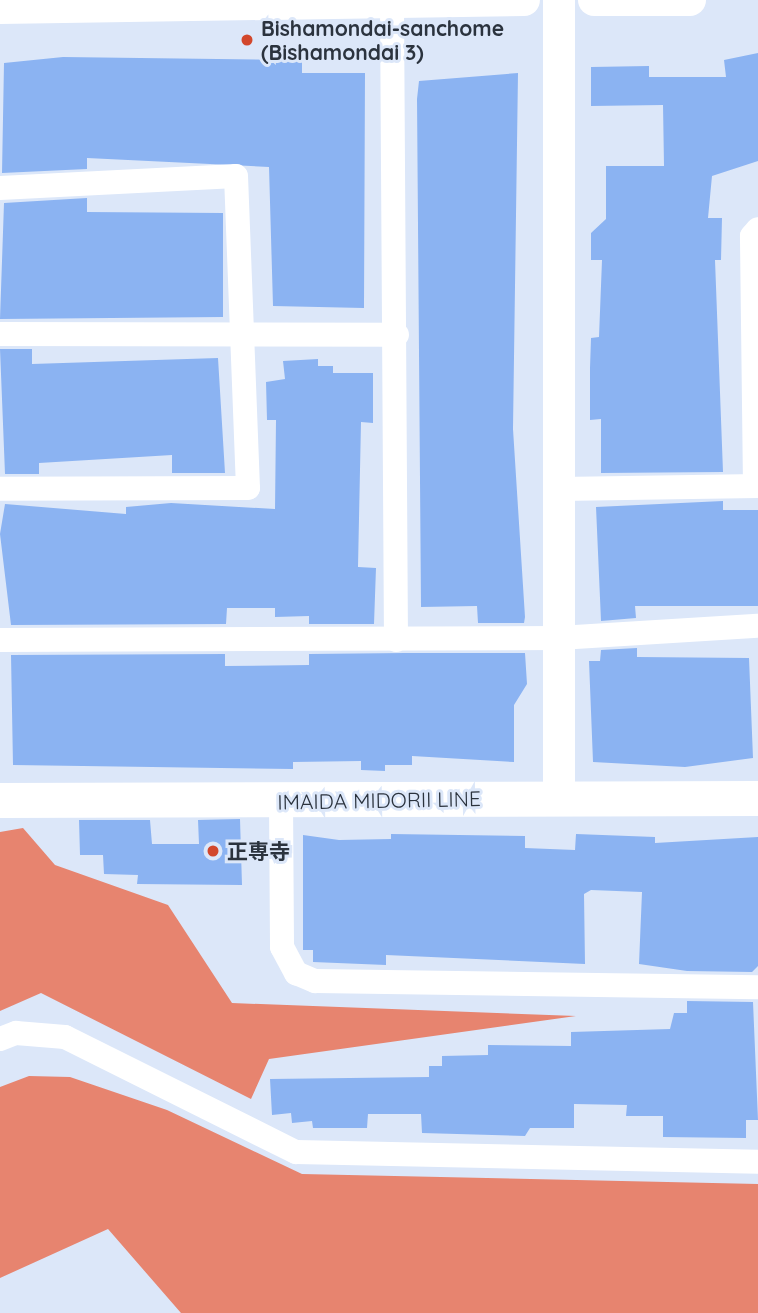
<!DOCTYPE html>
<html>
<head>
<meta charset="utf-8">
<style>
  body { margin:0 }
  #map { position:relative; width:758px; height:1313px; overflow:hidden; background:#dce7f9; font-family:Quicksand,"Noto Sans JP",sans-serif }
  div>[style] { position:absolute }
  [style*='--x'] { left:calc(var(--x)*1px); top:calc(var(--y)*1px); width:calc(var(--w)*1px); rotate:calc(var(--a)*1deg) }
  .forest>* { inset:0; background:#e7846f }
  .building>* { inset:0; background:#8bb3f2 }
  .minor>* { height:24px; margin:-12px; padding:0 12px; transform-origin:12px; border-radius:12px; background:#fff }
  .tertiary>* { height:32px; margin:-16px; padding:0 16px; transform-origin:16px; border-radius:16px; background:#fff }
  .secondary>* { height:35px; margin:-17.5px; padding:0 17.5px; transform-origin:17.5px; border-radius:17.5px; background:#fff }
  .dots>* { width:19px; height:19px; translate:-50% -50%; box-sizing:border-box; border:4px solid #dce7f9; border-radius:50% }
  span { translate:-50% -50%; white-space:nowrap; text-align:center; line-height:1.15; -webkit-text-stroke:6px #dce7f9; paint-order:stroke }
  .poi-label { font-size:21px; color:#2b333e; font-weight:700 }
  .left { translate:0 -50%; text-align:left }
  .street-label { font-size:21px; color:#2b333e }
</style>
</head>
<body>
<div id="map">
  <div class="forest">
    <i style="clip-path:polygon(23px 828px,55px 865px,168px 905px,232px 1003px,576px 1016px,269px 1059px,251px 1099px,41px 993px,0 1011px,0 832px)"></i>
    <i style="clip-path:polygon(29px 1076px,70px 1077px,167px 1110px,302px 1174px,758px 1184px,758px 1313px,181px 1313px,108px 1229px,0 1278px,0 1087px)"></i>
  </div>
  <div class="building">
    <i style="clip-path:polygon(758px 53px,758px 161px,712px 176px,708px 218px,722px 218px,721px 260px,715px 260px,723px 472px,601px 473px,601px 419px,590px 420px,590px 368px,591px 338px,599px 337px,602px 260px,591px 260px,591px 233px,606px 219px,606px 166px,664px 166px,663px 105px,591px 106px,591px 67px,649px 66px,649px 77px,726px 77px,724px 60px)"></i>
    <i style="clip-path:polygon(63px 57px,302px 60px,302px 73px,365px 73px,364px 308px,273px 306px,269px 167px,87px 158px,87px 169px,2px 173px,4px 63px)"></i>
    <i style="clip-path:polygon(518px 73px,513px 429px,525px 617px,524px 623px,478px 623px,477px 606px,421px 607px,417px 99px,419px 81px)"></i>
    <i style="clip-path:polygon(87px 198px,87px 212px,223px 213px,223px 317px,0 319px,4px 203px)"></i>
    <i style="clip-path:polygon(0 349px,32px 349px,32px 364px,218px 358px,225px 473px,172px 473px,172px 455px,39px 463px,39px 474px,5px 474px)"></i>
    <i style="clip-path:polygon(318px 359px,318px 366px,333px 366px,333px 373px,373px 373px,373px 423px,361px 422px,358px 567px,376px 568px,374px 624px,309px 624px,309px 616px,275px 617px,275px 608px,227px 608px,226px 624px,11px 625px,0 534px,5px 504px,126px 514px,126px 507px,171px 503px,275px 509px,276px 420px,267px 420px,266px 382px,285px 379px,283px 361px)"></i>
    <i style="clip-path:polygon(723px 501px,723px 510px,758px 510px,758px 606px,635px 606px,636px 618px,601px 621px,596px 507px)"></i>
    <i style="clip-path:polygon(637px 648px,637px 657px,749px 658px,753px 758px,685px 767px,593px 762px,589px 661px,600px 661px,601px 650px)"></i>
    <i style="clip-path:polygon(405px 653px,525px 653px,527px 684px,514px 705px,514px 762px,412px 756px,412px 765px,385px 765px,385px 771px,361px 770px,361px 761px,293px 762px,293px 769px,13px 765px,11px 655px,225px 654px,225px 666px,309px 665px,309px 654px)"></i>
    <i style="clip-path:polygon(240px 819px,242px 885px,137px 884px,138px 875px,104px 874px,103px 855px,80px 855px,79px 820px,150px 820px,152px 844px,199px 844px,198px 820px)"></i>
    <i style="clip-path:polygon(391px 834px,525px 836px,525px 848px,575px 850px,576px 834px,655px 837px,655px 843px,758px 837px,758px 966px,752px 972px,687px 971px,639px 964px,642px 892px,591px 890px,584px 894px,585px 964px,386px 955px,386px 965px,313px 962px,313px 950px,303px 950px,303px 835px,339px 840px,391px 839px)"></i>
    <i style="clip-path:polygon(687px 1001px,753px 1002px,758px 1120px,746px 1120px,746px 1138px,663px 1137px,663px 1116px,626px 1116px,627px 1105px,574px 1104px,574px 1128px,530px 1128px,525px 1136px,422px 1133px,421px 1114px,368px 1114px,367px 1128px,313px 1128px,312px 1121px,292px 1123px,291px 1113px,272px 1115px,270px 1079px,429px 1077px,429px 1066px,442px 1066px,442px 1056px,488px 1055px,488px 1045px,571px 1046px,571px 1032px,670px 1029px,674px 1013px,687px 1013px)"></i>
  </div>
  <div class="minor">
    <i style="--x:392;--y:6;--w:634;--a:89.64"></i>
    <i style="--x:0;--y:188;--w:236;--a:-2.9"></i>
    <i style="--x:236;--y:176;--w:312;--a:87.8"></i>
    <i style="--x:248;--y:488;--w:248;--a:179.8"></i>
    <i style="--x:0;--y:334;--w:397;--a:0.1"></i>
    <i style="--x:755;--y:486;--w:250;--a:-90.7"></i>
    <i style="--x:752;--y:236;--w:9;--a:-49"></i>
    <i style="--x:560;--y:489;--w:198;--a:-0.9"></i>
    <i style="--x:0;--y:640;--w:559;--a:-0.2"></i>
    <i style="--x:559;--y:638;--w:199;--a:-3.5"></i>
    <i style="--x:281;--y:801;--w:146;--a:89.6"></i>
    <i style="--x:282;--y:947;--w:30;--a:62"></i>
    <i style="--x:296;--y:973;--w:21;--a:23"></i>
    <i style="--x:315;--y:981;--w:443;--a:0.8"></i>
    <i style="--x:0;--y:1039;--w:17;--a:-21"></i>
    <i style="--x:16;--y:1033;--w:49;--a:4.7"></i>
    <i style="--x:65;--y:1037;--w:258;--a:26.5"></i>
    <i style="--x:296;--y:1152;--w:462;--a:1.2"></i>
  </div>
  <div class="tertiary">
    <i style="--x:559;--y:0;--w:798;--a:90"></i>
    <i style="--x:594;--y:0;--w:96;--a:0"></i>
    <i style="--x:0;--y:8;--w:524;--a:-0.87"></i>
  </div>
  <div class="secondary">
    <i style="--x:0;--y:800;--w:758;--a:-0.15"></i>
  </div>
  <div class="dots">
    <i style="left:247px;top:40px;background:#d2472c"></i>
    <i style="left:213px;top:851px;background:#d2472c"></i>
  </div>
  <div class="poi-label">
    <span class="left" style="left:261px;top:40px">Bishamondai-sanchome<br>(Bishamondai 3)</span>
    <span class="left" style="left:227px;top:851px">正専寺</span>
  </div>
  <div class="street-label">
    <span style="left:379px;top:800px;rotate:-1deg">IMAIDA MIDORII LINE</span>
  </div>
</div>
</body>
</html>
